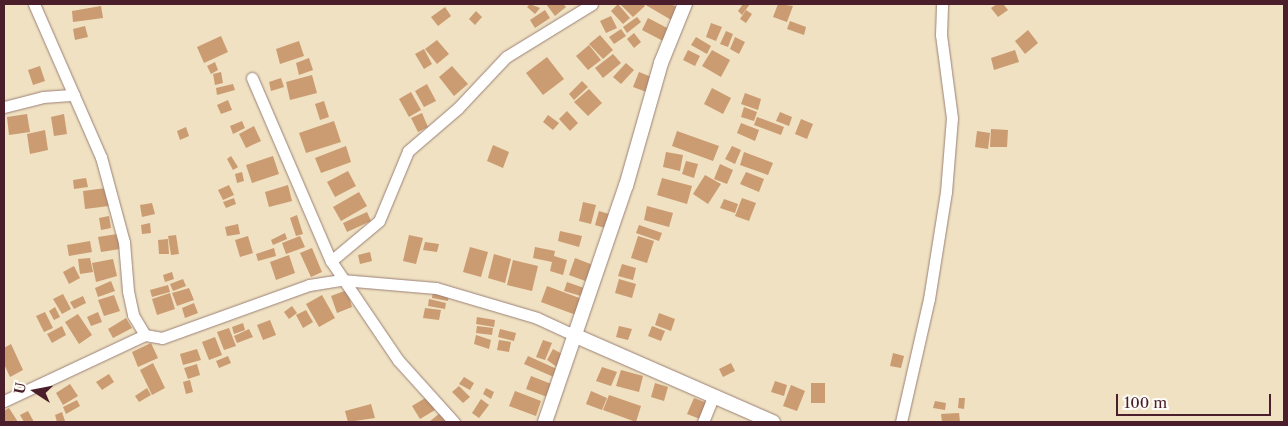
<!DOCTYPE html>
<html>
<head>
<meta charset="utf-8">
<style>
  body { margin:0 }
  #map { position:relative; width:1288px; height:426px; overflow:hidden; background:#efe1c2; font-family:"Libre Caslon Text",serif }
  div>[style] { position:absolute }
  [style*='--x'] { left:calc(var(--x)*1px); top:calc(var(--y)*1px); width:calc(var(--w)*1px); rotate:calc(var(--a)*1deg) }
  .building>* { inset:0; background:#cb9b71 }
  .roads { filter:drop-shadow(0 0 1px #9c8076) drop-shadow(0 0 1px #9c8076) }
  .minor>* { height:11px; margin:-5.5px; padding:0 5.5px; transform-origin:5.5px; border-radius:5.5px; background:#fff }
  .tertiary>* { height:14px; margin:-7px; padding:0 7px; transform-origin:7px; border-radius:7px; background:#fff }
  span { translate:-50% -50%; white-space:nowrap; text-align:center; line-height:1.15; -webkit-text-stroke:4px #fdfcf7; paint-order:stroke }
  .frame { position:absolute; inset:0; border:5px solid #4a1f2b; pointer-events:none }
  .north { position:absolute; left:10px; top:366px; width:50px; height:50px; -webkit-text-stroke:4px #fdfcf7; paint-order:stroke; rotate:281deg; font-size:14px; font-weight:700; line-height:20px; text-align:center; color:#4a1f2b }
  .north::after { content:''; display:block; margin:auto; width:18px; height:22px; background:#4a1f2b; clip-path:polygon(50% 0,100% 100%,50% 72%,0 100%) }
  .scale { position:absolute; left:1116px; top:394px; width:155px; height:22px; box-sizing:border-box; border:2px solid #4a1f2b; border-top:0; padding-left:6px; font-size:15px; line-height:18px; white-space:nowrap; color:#4a1f2b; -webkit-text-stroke:4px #fdfcf7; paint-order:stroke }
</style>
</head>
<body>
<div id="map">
  <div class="building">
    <i style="clip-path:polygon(530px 4px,540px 8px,535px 14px,527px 7px)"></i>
    <i style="clip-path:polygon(546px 4px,563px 4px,566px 7px,555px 16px)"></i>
    <i style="clip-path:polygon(618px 4px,630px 18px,623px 24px,611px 11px)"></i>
    <i style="clip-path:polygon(620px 4px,643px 4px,645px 6px,633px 17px)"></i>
    <i style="clip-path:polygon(644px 4px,671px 4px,680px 9px,673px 21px)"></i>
    <i style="clip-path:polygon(743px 4px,750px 4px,742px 15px,738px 11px)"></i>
    <i style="clip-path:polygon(778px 4px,793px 6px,787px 22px,773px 17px)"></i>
    <i style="clip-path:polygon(997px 4px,1003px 4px,1008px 10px,998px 17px,991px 8px)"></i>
    <i style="clip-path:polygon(101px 6px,103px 18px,73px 22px,72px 11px)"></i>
    <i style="clip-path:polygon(445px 7px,451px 16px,438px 26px,431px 17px)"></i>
    <i style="clip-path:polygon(545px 10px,550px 18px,535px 28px,530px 20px)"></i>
    <i style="clip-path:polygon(746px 10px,752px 14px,746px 23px,740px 19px)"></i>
    <i style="clip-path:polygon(476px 11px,482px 17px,475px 25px,469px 19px)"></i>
    <i style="clip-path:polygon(611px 16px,617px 28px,606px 33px,600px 21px)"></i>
    <i style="clip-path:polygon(637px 17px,641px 22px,627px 33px,623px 27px)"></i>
    <i style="clip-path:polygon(648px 18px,671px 30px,665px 42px,642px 30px)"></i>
    <i style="clip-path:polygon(790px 21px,806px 27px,804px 35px,787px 29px)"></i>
    <i style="clip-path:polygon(711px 23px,722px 27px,716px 41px,706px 37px)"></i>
    <i style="clip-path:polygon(85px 26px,88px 37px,75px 40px,73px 29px)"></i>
    <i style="clip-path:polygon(621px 29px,626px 36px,614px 44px,609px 37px)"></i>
    <i style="clip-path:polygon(1028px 30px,1038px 43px,1025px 54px,1015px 41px)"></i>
    <i style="clip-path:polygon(726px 31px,733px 34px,728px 47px,720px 44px)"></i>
    <i style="clip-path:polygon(634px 33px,641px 42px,634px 48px,627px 39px)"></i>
    <i style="clip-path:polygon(600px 35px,613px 50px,603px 59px,589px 44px)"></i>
    <i style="clip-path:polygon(221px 36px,228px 52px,204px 63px,197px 47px)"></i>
    <i style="clip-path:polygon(696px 37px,711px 46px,707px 54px,691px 45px)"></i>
    <i style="clip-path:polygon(735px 37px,745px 42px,739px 54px,730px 49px)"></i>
    <i style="clip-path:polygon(437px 40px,449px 54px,437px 64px,425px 49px)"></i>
    <i style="clip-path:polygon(299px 41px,304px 56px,280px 64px,276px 49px)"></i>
    <i style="clip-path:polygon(589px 45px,601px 60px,588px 70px,576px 56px)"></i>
    <i style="clip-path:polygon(424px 49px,432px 64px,424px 69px,415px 54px)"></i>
    <i style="clip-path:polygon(688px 50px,700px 56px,695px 66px,683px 60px)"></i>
    <i style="clip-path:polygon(712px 50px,730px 60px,721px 77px,702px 66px)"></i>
    <i style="clip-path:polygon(1015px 50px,1019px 62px,994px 70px,991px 58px)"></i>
    <i style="clip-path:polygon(613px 54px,621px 63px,603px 78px,595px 68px)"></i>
    <i style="clip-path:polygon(547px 57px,564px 79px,543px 95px,526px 73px)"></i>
    <i style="clip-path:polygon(309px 58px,313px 70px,299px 75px,296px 63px)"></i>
    <i style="clip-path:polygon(215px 62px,218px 70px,211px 74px,207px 66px)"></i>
    <i style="clip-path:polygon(626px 63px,634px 70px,621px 84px,613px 77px)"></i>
    <i style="clip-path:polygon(40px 66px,45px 81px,33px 85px,28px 70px)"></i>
    <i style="clip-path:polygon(452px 66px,468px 84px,454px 96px,439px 77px)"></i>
    <i style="clip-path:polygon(221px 72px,223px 83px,215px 85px,213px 74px)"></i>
    <i style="clip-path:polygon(639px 72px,654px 78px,649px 93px,633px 87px)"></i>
    <i style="clip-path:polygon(312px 75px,317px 93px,290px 100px,286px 82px)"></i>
    <i style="clip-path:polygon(281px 78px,284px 87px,271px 91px,269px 82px)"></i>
    <i style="clip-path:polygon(582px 81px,588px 87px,574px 100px,569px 94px)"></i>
    <i style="clip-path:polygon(233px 84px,235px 90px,217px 95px,216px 88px)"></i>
    <i style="clip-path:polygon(427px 84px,436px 101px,424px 107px,415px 91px)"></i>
    <i style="clip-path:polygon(712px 88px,731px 98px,723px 114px,704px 104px)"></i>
    <i style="clip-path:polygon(589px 89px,602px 103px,588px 116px,574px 102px)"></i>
    <i style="clip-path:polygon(411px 92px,421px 110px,409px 117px,399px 99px)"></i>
    <i style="clip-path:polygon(745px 93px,761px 99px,758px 110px,741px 104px)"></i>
    <i style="clip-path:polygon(228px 100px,232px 110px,221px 114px,217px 105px)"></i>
    <i style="clip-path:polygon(324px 101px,329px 117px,320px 120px,315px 104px)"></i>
    <i style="clip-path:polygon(744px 107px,757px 112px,754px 121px,741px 117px)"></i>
    <i style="clip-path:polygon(567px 111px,578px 123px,570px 131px,559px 119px)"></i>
    <i style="clip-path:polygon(780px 112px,792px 117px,789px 126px,776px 121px)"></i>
    <i style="clip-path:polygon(422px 113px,428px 127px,418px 132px,411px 118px)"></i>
    <i style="clip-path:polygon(27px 114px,30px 132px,9px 135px,7px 117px)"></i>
    <i style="clip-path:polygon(64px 114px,67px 134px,54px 136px,51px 117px)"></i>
    <i style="clip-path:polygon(548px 115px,559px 123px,553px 130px,543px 122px)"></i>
    <i style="clip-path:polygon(757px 117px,784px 127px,781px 135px,754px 125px)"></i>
    <i style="clip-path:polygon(801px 119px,813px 124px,807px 139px,795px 134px)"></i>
    <i style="clip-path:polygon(242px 121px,245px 128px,233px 134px,230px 126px)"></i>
    <i style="clip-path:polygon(334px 121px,341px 142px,306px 153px,299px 133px)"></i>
    <i style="clip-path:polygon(741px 123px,759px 130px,755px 141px,737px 133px)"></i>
    <i style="clip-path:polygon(254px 126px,261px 141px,246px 148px,239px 134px)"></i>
    <i style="clip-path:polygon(186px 127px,189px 136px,180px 140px,177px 131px)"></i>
    <i style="clip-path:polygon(991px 129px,1008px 130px,1007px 147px,990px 147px)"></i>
    <i style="clip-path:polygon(45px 130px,48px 150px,30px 154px,27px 134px)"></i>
    <i style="clip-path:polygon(677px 131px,719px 146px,713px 161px,672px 146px)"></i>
    <i style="clip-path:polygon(977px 131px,990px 133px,988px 149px,975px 147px)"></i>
    <i style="clip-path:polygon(493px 145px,509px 152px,503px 168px,487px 161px)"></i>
    <i style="clip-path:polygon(346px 146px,351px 162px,321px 173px,315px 158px)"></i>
    <i style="clip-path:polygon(732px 146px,741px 150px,735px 164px,725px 159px)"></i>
    <i style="clip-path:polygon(666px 152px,683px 155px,680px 171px,663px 167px)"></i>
    <i style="clip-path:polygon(744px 152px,773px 163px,768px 175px,740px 165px)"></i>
    <i style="clip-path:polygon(231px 156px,238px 167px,233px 170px,227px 159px)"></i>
    <i style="clip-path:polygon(273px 156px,279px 174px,252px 183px,246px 165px)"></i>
    <i style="clip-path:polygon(686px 161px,698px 164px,694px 178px,682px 174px)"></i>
    <i style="clip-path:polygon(720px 164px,733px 170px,727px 184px,714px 179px)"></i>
    <i style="clip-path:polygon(348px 171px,356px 186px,335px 197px,327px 182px)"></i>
    <i style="clip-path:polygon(242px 172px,244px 181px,237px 183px,235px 174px)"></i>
    <i style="clip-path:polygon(746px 172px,764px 179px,759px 192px,740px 184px)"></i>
    <i style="clip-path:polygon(705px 175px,721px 184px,708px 204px,693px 194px)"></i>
    <i style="clip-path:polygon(86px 178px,88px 187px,74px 189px,73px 180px)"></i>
    <i style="clip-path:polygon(662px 178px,692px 186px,687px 204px,657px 195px)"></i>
    <i style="clip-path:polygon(229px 185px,234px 195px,223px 200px,218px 190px)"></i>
    <i style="clip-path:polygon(288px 185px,292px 201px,269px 207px,265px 192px)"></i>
    <i style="clip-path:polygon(106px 188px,109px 206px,85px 209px,83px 191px)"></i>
    <i style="clip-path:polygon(359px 192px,367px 206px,341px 221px,333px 207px)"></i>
    <i style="clip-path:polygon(234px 198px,236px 204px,226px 208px,223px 202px)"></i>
    <i style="clip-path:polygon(742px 198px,756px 203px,749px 221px,735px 216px)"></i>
    <i style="clip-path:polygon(724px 199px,738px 204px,735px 213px,720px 208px)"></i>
    <i style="clip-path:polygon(583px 202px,596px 205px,591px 224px,579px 221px)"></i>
    <i style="clip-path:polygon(152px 203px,155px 214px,142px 217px,140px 205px)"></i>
    <i style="clip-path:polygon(647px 206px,673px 213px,669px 227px,644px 220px)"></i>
    <i style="clip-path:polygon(599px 211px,609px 214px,605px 228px,595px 225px)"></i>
    <i style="clip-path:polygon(367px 212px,371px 221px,347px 232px,343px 223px)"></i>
    <i style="clip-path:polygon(297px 215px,303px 234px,296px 236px,290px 218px)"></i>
    <i style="clip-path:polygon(109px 216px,111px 228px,101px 230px,99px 218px)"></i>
    <i style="clip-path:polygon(150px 223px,151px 233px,142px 234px,141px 225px)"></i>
    <i style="clip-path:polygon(238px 224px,240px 234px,227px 236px,225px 227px)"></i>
    <i style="clip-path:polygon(639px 225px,662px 233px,659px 241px,636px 233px)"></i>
    <i style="clip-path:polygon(560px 231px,582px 236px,579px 247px,558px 241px)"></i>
    <i style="clip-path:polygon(285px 233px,287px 239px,273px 245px,271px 240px)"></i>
    <i style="clip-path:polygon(117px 234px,120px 249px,101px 252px,98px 237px)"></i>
    <i style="clip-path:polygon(176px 235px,179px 254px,171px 255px,168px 236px)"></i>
    <i style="clip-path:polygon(409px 235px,423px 238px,416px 264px,403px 261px)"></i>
    <i style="clip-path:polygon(248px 236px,253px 253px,240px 257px,235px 240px)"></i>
    <i style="clip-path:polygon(300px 236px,305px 247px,286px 254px,282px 243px)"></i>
    <i style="clip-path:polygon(638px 236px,654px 241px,647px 263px,631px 258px)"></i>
    <i style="clip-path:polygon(168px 239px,169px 254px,159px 254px,158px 240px)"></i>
    <i style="clip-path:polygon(90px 241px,92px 252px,69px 256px,67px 245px)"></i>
    <i style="clip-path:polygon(425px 242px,439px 244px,437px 252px,423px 250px)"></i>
    <i style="clip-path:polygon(470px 247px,488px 252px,481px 277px,463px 272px)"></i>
    <i style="clip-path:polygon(535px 247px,555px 251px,554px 256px,567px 260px,563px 275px,550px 271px,552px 262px,533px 258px)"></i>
    <i style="clip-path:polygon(274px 248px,276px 256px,258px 261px,256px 254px)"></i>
    <i style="clip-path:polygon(312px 248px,322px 272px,311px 277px,300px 253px)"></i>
    <i style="clip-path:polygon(370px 252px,372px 261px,360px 264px,358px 255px)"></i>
    <i style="clip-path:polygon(494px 254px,511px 259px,505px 283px,488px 278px)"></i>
    <i style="clip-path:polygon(289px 255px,295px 273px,276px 280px,270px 262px)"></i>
    <i style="clip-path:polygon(90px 258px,93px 272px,80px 274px,78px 259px)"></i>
    <i style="clip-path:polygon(575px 258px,593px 265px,588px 282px,569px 275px)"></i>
    <i style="clip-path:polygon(113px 259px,117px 276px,96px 282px,92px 263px)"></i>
    <i style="clip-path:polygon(513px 260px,538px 266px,532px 291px,507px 285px)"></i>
    <i style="clip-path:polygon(622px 264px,636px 268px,633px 280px,618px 276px)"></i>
    <i style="clip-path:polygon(74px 266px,80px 278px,69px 284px,63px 272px)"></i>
    <i style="clip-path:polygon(172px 272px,174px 279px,165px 282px,163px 275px)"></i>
    <i style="clip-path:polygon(183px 279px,186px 286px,173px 291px,170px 284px)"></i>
    <i style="clip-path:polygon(619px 279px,636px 284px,632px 298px,615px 293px)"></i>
    <i style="clip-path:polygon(111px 281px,115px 291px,98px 297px,95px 288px)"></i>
    <i style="clip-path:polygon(567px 282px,584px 288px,581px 296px,564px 291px)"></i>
    <i style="clip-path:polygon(168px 285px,170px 292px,152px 297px,150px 290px)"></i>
    <i style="clip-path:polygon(547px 286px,582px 299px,576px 315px,541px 302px)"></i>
    <i style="clip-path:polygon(189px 288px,194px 300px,177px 306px,172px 293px)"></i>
    <i style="clip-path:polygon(347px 290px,352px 307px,337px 313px,331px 296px)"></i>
    <i style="clip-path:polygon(433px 291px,449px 293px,448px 301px,432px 298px)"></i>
    <i style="clip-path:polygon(170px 293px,175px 309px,157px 315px,152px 299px)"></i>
    <i style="clip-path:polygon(63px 294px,71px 309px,62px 314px,53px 299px)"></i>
    <i style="clip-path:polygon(114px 295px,120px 311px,104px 316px,98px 300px)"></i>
    <i style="clip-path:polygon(322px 295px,335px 318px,319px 327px,306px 304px)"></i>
    <i style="clip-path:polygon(83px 296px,86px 303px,74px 309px,70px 302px)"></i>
    <i style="clip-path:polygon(429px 299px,446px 303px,445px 309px,428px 306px)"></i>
    <i style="clip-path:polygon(194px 303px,198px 313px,185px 318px,182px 308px)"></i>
    <i style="clip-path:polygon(292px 306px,297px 313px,289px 319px,284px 312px)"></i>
    <i style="clip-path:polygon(55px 307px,60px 317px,54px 320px,49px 311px)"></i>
    <i style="clip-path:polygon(425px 308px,441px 310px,439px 320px,423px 318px)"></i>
    <i style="clip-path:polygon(306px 310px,313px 322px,303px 328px,296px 315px)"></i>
    <i style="clip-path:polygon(45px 312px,53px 328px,44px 332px,36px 316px)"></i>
    <i style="clip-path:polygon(98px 312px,102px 322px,91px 326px,87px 317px)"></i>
    <i style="clip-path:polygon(659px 313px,675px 319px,671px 331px,655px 325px)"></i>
    <i style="clip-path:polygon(78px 314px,92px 335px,79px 344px,65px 322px)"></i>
    <i style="clip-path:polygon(477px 317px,495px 320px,494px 327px,476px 324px)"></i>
    <i style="clip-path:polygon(126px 318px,132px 328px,113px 338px,108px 329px)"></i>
    <i style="clip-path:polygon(270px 320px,276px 335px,263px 340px,257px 325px)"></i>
    <i style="clip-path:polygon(243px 323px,245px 330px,234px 334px,232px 327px)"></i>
    <i style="clip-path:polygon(62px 326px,66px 335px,52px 343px,47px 334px)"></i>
    <i style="clip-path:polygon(477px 326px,493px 328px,492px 335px,476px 333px)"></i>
    <i style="clip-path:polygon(619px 326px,632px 329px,628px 340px,616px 337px)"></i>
    <i style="clip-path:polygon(652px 326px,665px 331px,661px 341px,648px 336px)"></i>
    <i style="clip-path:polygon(229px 328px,236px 346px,224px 350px,217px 332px)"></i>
    <i style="clip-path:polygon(249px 329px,253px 337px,237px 343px,234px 336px)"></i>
    <i style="clip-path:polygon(500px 329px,516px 333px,514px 341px,498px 337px)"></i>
    <i style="clip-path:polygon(476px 335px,491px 340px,489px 349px,474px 344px)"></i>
    <i style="clip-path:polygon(215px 337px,222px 355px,209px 360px,202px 342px)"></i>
    <i style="clip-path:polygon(499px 340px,511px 342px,509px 352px,497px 350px)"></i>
    <i style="clip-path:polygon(543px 340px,552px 343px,545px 360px,536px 357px)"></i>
    <i style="clip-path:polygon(151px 343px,158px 358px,138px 367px,132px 352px)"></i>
    <i style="clip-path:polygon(11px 344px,23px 370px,10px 377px,4px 364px,4px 348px)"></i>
    <i style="clip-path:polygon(197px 349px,201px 360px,183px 365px,180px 354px)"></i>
    <i style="clip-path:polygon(553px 349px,564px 355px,557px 367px,547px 360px)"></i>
    <i style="clip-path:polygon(893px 353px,904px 356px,901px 368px,890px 366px)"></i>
    <i style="clip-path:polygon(228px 356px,231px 363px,219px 368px,216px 361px)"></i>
    <i style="clip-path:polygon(528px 356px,559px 370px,556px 378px,524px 364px)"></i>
    <i style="clip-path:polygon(153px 363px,165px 388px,152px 395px,140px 370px)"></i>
    <i style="clip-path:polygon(731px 363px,735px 371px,723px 377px,719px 369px)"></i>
    <i style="clip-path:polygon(197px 364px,200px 375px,188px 379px,184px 368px)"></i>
    <i style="clip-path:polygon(602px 367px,617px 372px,611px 386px,596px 381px)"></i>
    <i style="clip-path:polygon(621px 370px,643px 376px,639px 392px,616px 386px)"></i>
    <i style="clip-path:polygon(109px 374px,114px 382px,102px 390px,96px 382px)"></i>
    <i style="clip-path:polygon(531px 376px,554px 385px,550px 398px,526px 389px)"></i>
    <i style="clip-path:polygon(464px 377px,474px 383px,470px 390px,459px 384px)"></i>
    <i style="clip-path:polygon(190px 380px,193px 392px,186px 394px,183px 382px)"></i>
    <i style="clip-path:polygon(775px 381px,787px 385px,784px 396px,771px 392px)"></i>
    <i style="clip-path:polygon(655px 383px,668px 387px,664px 401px,651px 397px)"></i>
    <i style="clip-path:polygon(811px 383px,825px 383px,825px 403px,811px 403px)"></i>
    <i style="clip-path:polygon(70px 384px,78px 396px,63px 405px,56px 393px)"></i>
    <i style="clip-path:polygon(791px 385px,805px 391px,797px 411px,783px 406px)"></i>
    <i style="clip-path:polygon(459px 386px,470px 397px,463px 403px,452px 392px)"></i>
    <i style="clip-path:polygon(147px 388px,151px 395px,139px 402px,135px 396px)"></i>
    <i style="clip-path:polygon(486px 388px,494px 392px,491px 399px,483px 394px)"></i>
    <i style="clip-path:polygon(515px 391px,541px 401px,536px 416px,509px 406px)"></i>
    <i style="clip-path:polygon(591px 391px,607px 398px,602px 410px,586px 404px)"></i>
    <i style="clip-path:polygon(609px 395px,641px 406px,636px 422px,603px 410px)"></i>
    <i style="clip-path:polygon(427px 397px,435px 410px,420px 419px,412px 406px)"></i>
    <i style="clip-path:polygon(694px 398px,707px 403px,700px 419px,687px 414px)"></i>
    <i style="clip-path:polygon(959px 398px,965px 398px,964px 409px,958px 408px)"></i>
    <i style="clip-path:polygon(481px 399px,489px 405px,479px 418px,472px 413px)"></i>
    <i style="clip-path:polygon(77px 400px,80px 406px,66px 414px,63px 407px)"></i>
    <i style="clip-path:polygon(935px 401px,946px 403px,945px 410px,933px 408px)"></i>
    <i style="clip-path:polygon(371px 404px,375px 418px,348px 422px,345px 411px)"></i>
    <i style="clip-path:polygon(9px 408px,18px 422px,5px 422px,4px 411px)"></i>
    <i style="clip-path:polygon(28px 411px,34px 422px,24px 422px,20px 415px)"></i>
    <i style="clip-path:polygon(62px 412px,65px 421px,57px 422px,55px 415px)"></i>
    <i style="clip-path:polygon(440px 413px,446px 422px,429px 422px)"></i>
    <i style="clip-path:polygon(959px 413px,960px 422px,942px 422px,941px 414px)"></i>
  </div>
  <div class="roads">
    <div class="minor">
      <i style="--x:34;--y:4;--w:167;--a:66.4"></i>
      <i style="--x:101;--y:157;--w:88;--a:74.9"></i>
      <i style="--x:124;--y:242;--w:49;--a:85.3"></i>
      <i style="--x:128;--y:291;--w:25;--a:78"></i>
      <i style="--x:133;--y:315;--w:23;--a:59"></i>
      <i style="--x:145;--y:335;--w:17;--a:10"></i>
      <i style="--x:162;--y:338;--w:156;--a:-19.8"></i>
      <i style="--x:309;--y:285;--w:33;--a:-9"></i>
      <i style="--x:342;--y:280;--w:94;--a:4.9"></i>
      <i style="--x:436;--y:288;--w:105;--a:16.5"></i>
      <i style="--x:537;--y:318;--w:43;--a:24.8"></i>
      <i style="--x:252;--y:78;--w:199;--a:66.7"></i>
      <i style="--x:331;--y:261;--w:120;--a:55.9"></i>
      <i style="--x:398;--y:360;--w:84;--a:47.9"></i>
      <i style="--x:4;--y:107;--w:40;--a:-14.4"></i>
      <i style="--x:43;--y:97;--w:31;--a:-4"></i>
      <i style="--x:331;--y:261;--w:62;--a:-39.8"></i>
      <i style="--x:379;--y:221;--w:76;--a:-67.5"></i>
      <i style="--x:408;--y:151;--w:66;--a:-40.7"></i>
      <i style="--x:458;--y:108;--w:70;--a:-46.7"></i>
      <i style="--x:506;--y:57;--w:101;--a:-31.6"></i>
      <i style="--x:4;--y:401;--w:156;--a:-25.1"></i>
      <i style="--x:703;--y:422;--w:29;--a:-68"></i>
      <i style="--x:901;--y:422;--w:126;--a:-77.2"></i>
      <i style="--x:929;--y:299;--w:108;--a:-81"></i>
      <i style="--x:946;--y:192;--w:74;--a:-85.4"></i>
      <i style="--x:952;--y:118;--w:84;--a:-97.5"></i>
      <i style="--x:941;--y:35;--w:31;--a:-88"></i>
    </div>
    <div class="tertiary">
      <i style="--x:576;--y:336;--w:215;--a:23.6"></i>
      <i style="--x:545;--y:422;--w:250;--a:-71.1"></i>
      <i style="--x:626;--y:186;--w:128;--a:-74.1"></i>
      <i style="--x:661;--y:63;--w:64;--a:-67.9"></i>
    </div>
  </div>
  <div class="frame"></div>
  <div class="north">U</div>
  <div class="scale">100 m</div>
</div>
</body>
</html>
